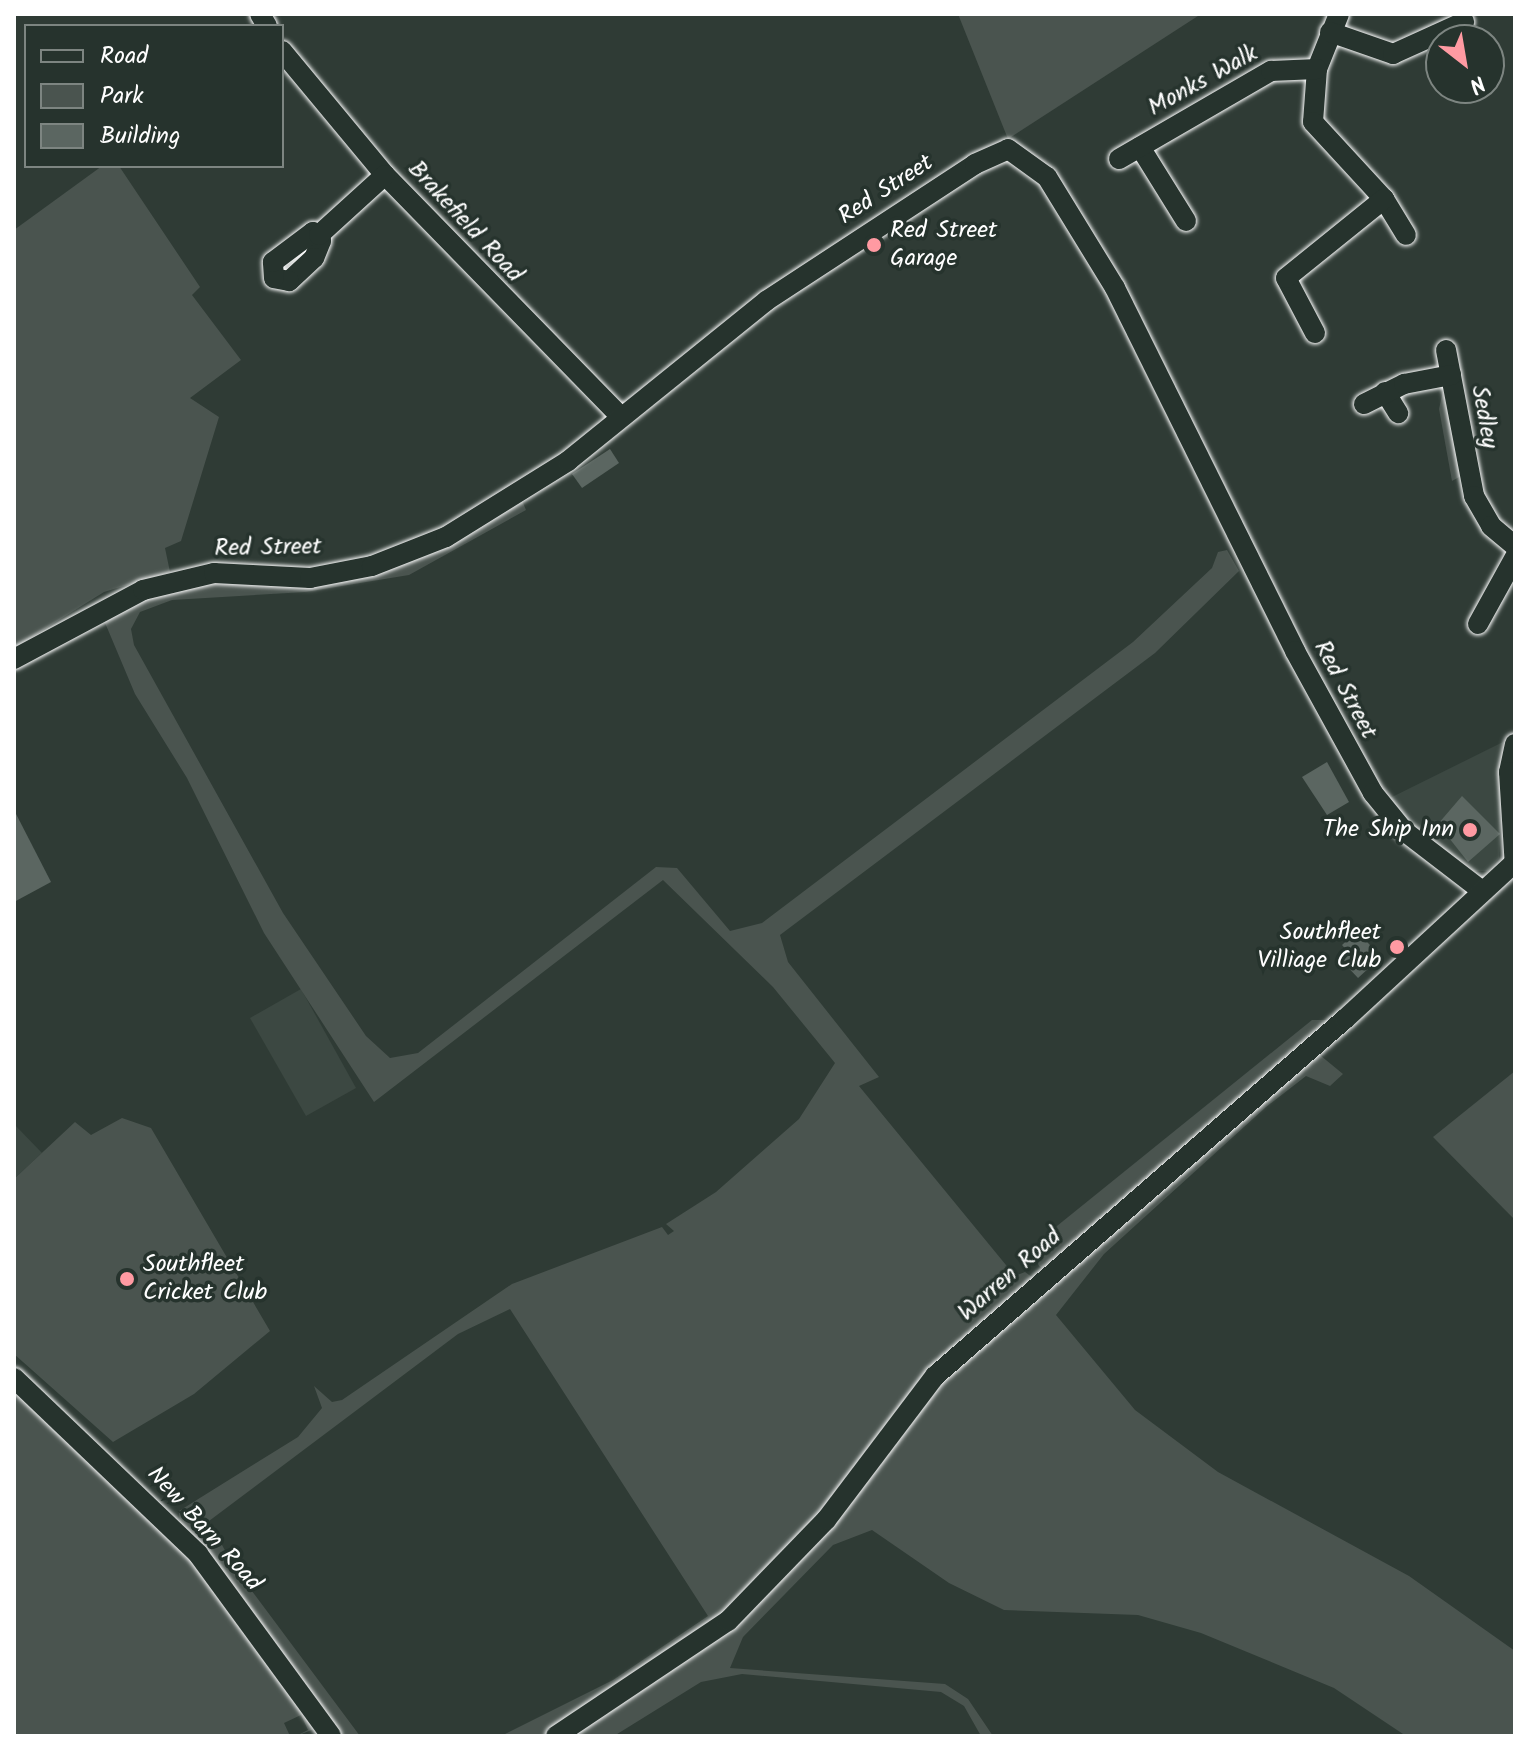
<!DOCTYPE html>
<html>
<head>
<meta charset="utf-8">
<style>
  body { margin:0 }
  #map { position:relative; width:1529px; height:1750px; overflow:hidden; background:#2f3b35; font-family:Kalam,sans-serif }
  div>[style] { position:absolute }
  [style*='--x'] { left:calc(var(--x)*1px); top:calc(var(--y)*1px); width:calc(var(--w)*1px); rotate:calc(var(--a)*1deg) }
  .built>* { inset:0; background:#3c4842 }
  .green>* { inset:0; background:#4a544f }
  .building>* { inset:0; background:#5b6661 }
  .roads { filter:drop-shadow(0 0 2px #fff) drop-shadow(0 0 2px #fff) }
  .minor>* { height:20px; margin:-10px; padding:0 10px; transform-origin:10px; border-radius:10px; background:#26332d }
  .dots>* { width:22px; height:22px; translate:-50% -50%; box-sizing:border-box; border:4px solid #26332d; border-radius:50% }
  span { translate:-50% -50%; white-space:nowrap; text-align:center; line-height:1.15; -webkit-text-stroke:7px #26332d; paint-order:stroke }
  .street-label { font-size:24px; color:#fff }
  .poi-label { font-size:24px; color:#fff }
  .left { translate:0 -50%; text-align:left }
  .right { translate:-100% -50%; text-align:right }
  .frame { position:absolute; inset:0; border:16px solid #fff; pointer-events:none }
  .legend { position:absolute; left:24px; top:24px; width:260px; height:144px; box-sizing:border-box; background:#26332d; border:2px solid #7d8581; margin:0; padding:10px 14px; list-style:none; font-size:24px; color:#fff }
  .legend li { display:flex; align-items:center; gap:16px; height:40px }
  .legend b { width:40px; border:2px solid #7d8581 }
  .north { position:absolute; left:1425px; top:24px; width:80px; height:80px; box-sizing:border-box; background:#26332d; border:2px solid #7d8581; border-radius:50%; rotate:149deg; font-size:22px; font-weight:700; line-height:32px; text-align:center; color:#fff }
  .north::after { content:''; display:block; margin:auto; width:28px; height:36px; background:#ff9aa2; clip-path:polygon(50% 0,100% 100%,50% 72%,0 100%) }
</style>
</head>
<body>
<div id="map">
  <div class="built">
    <i style="clip-path:polygon(1503px 742px,1499px 858px,1487px 871px,1473px 871px,1427px 839px,1388px 799px)"></i>
    <i style="clip-path:polygon(301px 989px,356px 1088px,306px 1116px,250px 1018px)"></i>
    <i style="clip-path:polygon(14px 1124px,42px 1153px,14px 1179px)"></i>
  </div>
  <div class="green">
    <i style="clip-path:polygon(958px 14px,1201px 14px,1008px 139px)"></i>
    <i style="clip-path:polygon(102px 166px,119px 166px,200px 287px,192px 295px,241px 360px,190px 398px,219px 417px,181px 541px,165px 548px,170px 572px,104px 592px,14px 648px,14px 230px)"></i>
    <i style="clip-path:polygon(1443px 391px,1461px 476px,1452px 481px,1439px 409px)"></i>
    <i style="clip-path:polygon(521px 498px,526px 510px,409px 575px,305px 592px,172px 600px,140px 612px,131px 629px,134px 645px,283px 913px,366px 1036px,390px 1058px,418px 1053px,656px 867px,677px 868px,730px 931px,762px 923px,1133px 642px,1212px 568px,1218px 552px,1227px 550px,1239px 571px,1155px 653px,780px 935px,788px 962px,879px 1077px,859px 1086px,1015px 1276px,1025px 1272px,1036px 1280px,918px 1387px,834px 1505px,733px 1612px,548px 1736px,501px 1736px,613px 1680px,708px 1616px,510px 1309px,458px 1334px,209px 1521px,234px 1567px,360px 1736px,340px 1736px,180px 1524px,179px 1511px,298px 1437px,322px 1408px,314px 1386px,332px 1402px,342px 1400px,512px 1284px,662px 1227px,668px 1235px,674px 1231px,666px 1224px,716px 1192px,799px 1119px,835px 1063px,773px 987px,663px 880px,374px 1102px,264px 933px,187px 778px,135px 694px,103px 618px,160px 584px,338px 576px)"></i>
    <i style="clip-path:polygon(1312px 1020px,1336px 1020px,1045px 1270px,1039px 1266px,1032px 1251px,1052px 1230px)"></i>
    <i style="clip-path:polygon(1315px 1051px,1343px 1074px,1330px 1086px,1306px 1076px,1266px 1107px,1104px 1254px,1056px 1315px,1135px 1410px,1218px 1472px,1409px 1576px,1515px 1651px,1515px 1736px,1406px 1736px,1334px 1688px,1201px 1633px,1138px 1615px,1004px 1610px,949px 1583px,872px 1530px,833px 1545px,743px 1637px,730px 1668px,945px 1684px,968px 1699px,993px 1736px,981px 1736px,964px 1706px,941px 1692px,742px 1674px,701px 1682px,614px 1736px,567px 1736px,712px 1642px,915px 1400px)"></i>
    <i style="clip-path:polygon(1515px 1071px,1515px 1220px,1433px 1137px)"></i>
    <i style="clip-path:polygon(122px 1118px,151px 1128px,270px 1331px,194px 1394px,113px 1442px,14px 1354px,14px 1179px,75px 1122px,91px 1135px)"></i>
    <i style="clip-path:polygon(14px 1390px,186px 1552px,317px 1728px,296px 1736px,308px 1730px,301px 1715px,284px 1723px,290px 1736px,14px 1736px)"></i>
  </div>
  <div class="building">
    <i style="clip-path:polygon(610px 449px,619px 463px,582px 488px,572px 474px)"></i>
    <i style="clip-path:polygon(1327px 762px,1349px 802px,1327px 815px,1302px 777px)"></i>
    <i style="clip-path:polygon(1462px 796px,1500px 834px,1468px 862px,1438px 824px)"></i>
    <i style="clip-path:polygon(14px 810px,51px 882px,14px 902px)"></i>
    <i style="clip-path:polygon(1357px 931px,1381px 957px,1358px 978px,1342px 961px,1350px 954px,1342px 945px)"></i>
  </div>
  <div class="roads">
    <div class="minor">
      <i style="--x:260;--y:14;--w:14;--a:60"></i>
      <i style="--x:1339;--y:14;--w:59;--a:111.8"></i>
      <i style="--x:1317;--y:69;--w:53;--a:94.3"></i>
      <i style="--x:1313;--y:122;--w:105;--a:47.3"></i>
      <i style="--x:1384;--y:199;--w:42;--a:58.6"></i>
      <i style="--x:1330;--y:32;--w:67;--a:19.2"></i>
      <i style="--x:1393;--y:54;--w:78;--a:-24.3"></i>
      <i style="--x:282;--y:51;--w:161;--a:50.3"></i>
      <i style="--x:385;--y:175;--w:338;--a:45.7"></i>
      <i style="--x:1140;--y:147;--w:87;--a:58.1"></i>
      <i style="--x:1119;--y:159;--w:176;--a:-30.1"></i>
      <i style="--x:1271;--y:71;--w:46;--a:-2.5"></i>
      <i style="--x:313;--y:232;--w:12;--a:48"></i>
      <i style="--x:321;--y:241;--w:18;--a:112"></i>
      <i style="--x:314;--y:258;--w:34;--a:137"></i>
      <i style="--x:289;--y:281;--w:15;--a:-169"></i>
      <i style="--x:274;--y:278;--w:16;--a:-94"></i>
      <i style="--x:273;--y:262;--w:50;--a:-36.9"></i>
      <i style="--x:319;--y:235;--w:89;--a:-42.3"></i>
      <i style="--x:1315;--y:333;--w:62;--a:-117.8"></i>
      <i style="--x:1286;--y:278;--w:126;--a:-38.9"></i>
      <i style="--x:1446;--y:350;--w:149;--a:79.1"></i>
      <i style="--x:1474;--y:496;--w:34;--a:60"></i>
      <i style="--x:1491;--y:526;--w:31;--a:40"></i>
      <i style="--x:1385;--y:392;--w:25;--a:58"></i>
      <i style="--x:1364;--y:404;--w:45;--a:-26.6"></i>
      <i style="--x:1404;--y:384;--w:48;--a:-10.8"></i>
      <i style="--x:1478;--y:624;--w:77;--a:-61.1"></i>
      <i style="--x:14;--y:659;--w:146;--a:-28.1"></i>
      <i style="--x:143;--y:590;--w:73;--a:-13.5"></i>
      <i style="--x:214;--y:573;--w:96;--a:3"></i>
      <i style="--x:310;--y:578;--w:63;--a:-11"></i>
      <i style="--x:372;--y:566;--w:79;--a:-21.4"></i>
      <i style="--x:446;--y:537;--w:144;--a:-31.9"></i>
      <i style="--x:568;--y:461;--w:255;--a:-38.9"></i>
      <i style="--x:766;--y:301;--w:250;--a:-33.2"></i>
      <i style="--x:975;--y:164;--w:36;--a:-24"></i>
      <i style="--x:1008;--y:149;--w:48;--a:35.7"></i>
      <i style="--x:1047;--y:177;--w:130;--a:58.5"></i>
      <i style="--x:1115;--y:288;--w:405;--a:63.6"></i>
      <i style="--x:1295;--y:651;--w:162;--a:61.2"></i>
      <i style="--x:1373;--y:793;--w:49;--a:50.8"></i>
      <i style="--x:1404;--y:831;--w:97;--a:37.5"></i>
      <i style="--x:1515;--y:744;--w:29;--a:102"></i>
      <i style="--x:1509;--y:772;--w:95;--a:86.4"></i>
      <i style="--x:14;--y:1378;--w:255;--a:43.7"></i>
      <i style="--x:198;--y:1554;--w:225;--a:53.8"></i>
      <i style="--x:556;--y:1736;--w:207;--a:-33.8"></i>
      <i style="--x:728;--y:1621;--w:141;--a:-45.9"></i>
      <i style="--x:826;--y:1520;--w:181;--a:-52.9"></i>
      <i style="--x:935;--y:1376;--w:544;--a:-41.05"></i>
      <i style="--x:1345;--y:1019;--w:231;--a:-42.7"></i>
    </div>
  </div>
  <div class="dots">
    <i style="left:874px;top:245px;background:#ff9aa2"></i>
    <i style="left:1470px;top:830px;background:#ff9aa2"></i>
    <i style="left:1397px;top:947px;background:#ff9aa2"></i>
    <i style="left:127px;top:1279px;background:#ff9aa2"></i>
  </div>
  <div class="street-label">
    <span style="left:1203px;top:81px;rotate:-29deg">Monks Walk</span>
    <span style="left:886px;top:190px;rotate:-33deg">Red Street</span>
    <span style="left:465px;top:222px;rotate:47deg">Brakefield Road</span>
    <span style="left:1484px;top:417px;rotate:80deg">Sedley</span>
    <span style="left:268px;top:548px;rotate:-1deg">Red Street</span>
    <span style="left:1345px;top:690px;rotate:62deg">Red Street</span>
    <span style="left:1010px;top:1275px;rotate:-41deg">Warren Road</span>
    <span style="left:204px;top:1529px;rotate:48deg">New Barn Road</span>
  </div>
  <div class="poi-label">
    <span class="left" style="left:890px;top:245px">Red Street<br>Garage</span>
    <span class="right" style="left:1454px;top:830px">The Ship Inn</span>
    <span class="right" style="left:1381px;top:947px">Southfleet<br>Villiage Club</span>
    <span class="left" style="left:143px;top:1279px">Southfleet<br>Cricket Club</span>
  </div>
  <div class="frame"></div>
  <ul class="legend">
  <li><b style="height:10px;background:#26332d"></b>Road</li>
  <li><b style="height:22px;background:#4a544f"></b>Park</li>
  <li><b style="height:22px;background:#5b6661"></b>Building</li>
  </ul>
  <div class="north">N</div>
</div>
</body>
</html>
